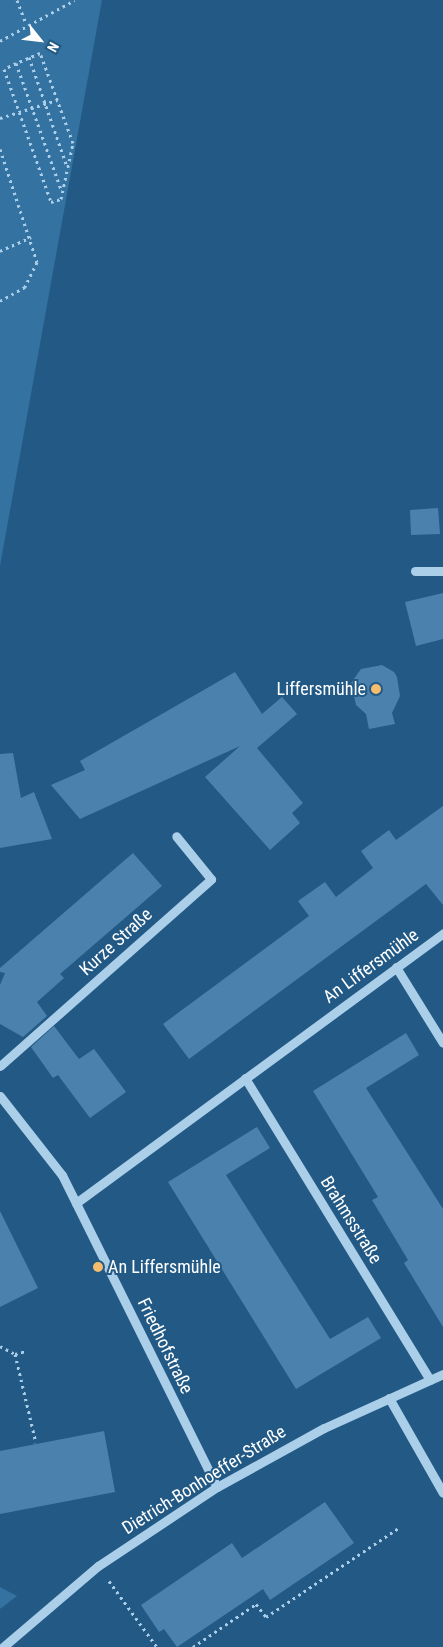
<!DOCTYPE html>
<html>
<head>
<meta charset="utf-8">
<style>
  body { margin:0 }
  #map { position:relative; width:443px; height:1647px; overflow:hidden; background:#225985; font-family:"Roboto Condensed",sans-serif }
  div>[style] { position:absolute }
  [style*='--x'] { left:calc(var(--x)*1px); top:calc(var(--y)*1px); width:calc(var(--w)*1px); rotate:calc(var(--a)*1deg) }
  .green>* { inset:0; background:#3372a1 }
  .building>* { inset:0; background:#4b82ad }
  .path>* { height:3px; margin-top:-1.5px; transform-origin:0; background:repeating-linear-gradient(90deg,#abcee9 0 2.5px,transparent 0 6.5px) }
  .minor>* { height:9px; margin:-4.5px; padding:0 4.5px; transform-origin:4.5px; border-radius:4.5px; background:#abcee9 }
  .dots>* { width:14px; height:14px; translate:-50% -50%; box-sizing:border-box; border:2px solid #225985; border-radius:50% }
  span { translate:-50% -50%; white-space:nowrap; text-align:center; line-height:1.15; -webkit-text-stroke:4px #225985; paint-order:stroke }
  .poi-label { font-size:18px; color:#fff }
  .right { translate:-100% -50%; text-align:right }
  .left { translate:0 -50%; text-align:left }
  .street-label { font-size:18px; color:#fff }
  .north { position:absolute; left:15px; top:15px; width:50px; height:50px; -webkit-text-stroke:4px #225985; paint-order:stroke; rotate:119deg; font-size:14px; font-weight:700; line-height:20px; text-align:center; color:#fff }
  .north::after { content:''; display:block; margin:auto; width:18px; height:22px; background:#fff; clip-path:polygon(50% 0,100% 100%,50% 72%,0 100%) }
</style>
</head>
<body>
<div id="map">
  <div class="green">
    <i style="clip-path:polygon(0 0,102px 0,0 566px)"></i>
    <i style="clip-path:polygon(0 1587px,17px 1596px,0 1609px)"></i>
  </div>
  <div class="building">
    <i style="clip-path:polygon(438px 508px,440px 534px,411px 535px,410px 510px)"></i>
    <i style="clip-path:polygon(443px 593px,443px 639px,416px 646px,405px 602px)"></i>
    <i style="clip-path:polygon(382px 665px,394px 672px,397px 677px,400px 696px,392px 713px,395px 724px,369px 729px,366px 714px,356px 705px,351px 683px,361px 669px)"></i>
    <i style="clip-path:polygon(235px 672px,262px 714px,282px 697px,297px 714px,257px 748px,303px 803px,292px 813px,300px 823px,270px 850px,205px 777px,240px 746px,80px 819px,51px 785px,85px 770px,80px 761px)"></i>
    <i style="clip-path:polygon(13px 753px,21px 798px,34px 792px,52px 839px,0 848px,0 754px)"></i>
    <i style="clip-path:polygon(443px 806px,443px 905px,426px 884px,189px 1059px,163px 1024px,309px 916px,298px 901px,325px 882px,336px 897px,373px 868px,361px 851px,389px 830px,396px 840px)"></i>
    <i style="clip-path:polygon(133px 853px,162px 886px,60px 974px,64px 978px,37px 1002px,47px 1016px,23px 1037px,0 1024px,0 985px,5px 973px,0 972px,0 968px)"></i>
    <i style="clip-path:polygon(54px 1026px,79px 1059px,94px 1049px,126px 1092px,90px 1118px,58px 1075px,53px 1078px,31px 1047px)"></i>
    <i style="clip-path:polygon(406px 1033px,419px 1055px,366px 1088px,443px 1209px,443px 1327px,404px 1263px,408px 1260px,372px 1200px,378px 1197px,313px 1091px)"></i>
    <i style="clip-path:polygon(257px 1127px,270px 1148px,226px 1175px,330px 1339px,368px 1317px,381px 1338px,296px 1389px,168px 1182px)"></i>
    <i style="clip-path:polygon(0 1211px,38px 1288px,0 1307px)"></i>
    <i style="clip-path:polygon(104px 1431px,115px 1492px,0 1514px,0 1451px)"></i>
    <i style="clip-path:polygon(325px 1502px,354px 1543px,270px 1600px,263px 1589px,177px 1647px,164px 1629px,159px 1632px,141px 1605px,232px 1543px,242px 1558px)"></i>
  </div>
  <div class="path">
    <i style="--x:17;--y:0;--w:26;--a:69"></i>
    <i style="--x:0;--y:41;--w:85;--a:-28.7"></i>
    <i style="--x:29;--y:57;--w:116;--a:70.9"></i>
    <i style="--x:16;--y:63;--w:13;--a:153"></i>
    <i style="--x:4;--y:69;--w:141;--a:70.5"></i>
    <i style="--x:51;--y:202;--w:10;--a:-17"></i>
    <i style="--x:61;--y:199;--w:57;--a:-77.9"></i>
    <i style="--x:73;--y:143;--w:96;--a:-110.1"></i>
    <i style="--x:40;--y:53;--w:26;--a:157"></i>
    <i style="--x:16;--y:63;--w:137;--a:70.4"></i>
    <i style="--x:0;--y:118;--w:60;--a:-17.5"></i>
    <i style="--x:0;--y:149;--w:119;--a:71.9"></i>
    <i style="--x:37;--y:262;--w:28;--a:116"></i>
    <i style="--x:25;--y:287;--w:29;--a:151"></i>
    <i style="--x:0;--y:251;--w:34;--a:-24"></i>
    <i style="--x:0;--y:1346;--w:17;--a:28"></i>
    <i style="--x:15;--y:1354;--w:91;--a:76.7"></i>
    <i style="--x:15;--y:1354;--w:11;--a:-15"></i>
    <i style="--x:109;--y:1581;--w:82;--a:54"></i>
    <i style="--x:193;--y:1647;--w:76;--a:-34.3"></i>
    <i style="--x:256;--y:1604;--w:16;--a:52"></i>
    <i style="--x:266;--y:1617;--w:161;--a:-33.9"></i>
  </div>
  <div class="minor">
    <i style="--x:415;--y:571;--w:28;--a:0"></i>
    <i style="--x:396;--y:967;--w:89;--a:58.3"></i>
    <i style="--x:0;--y:1066;--w:282;--a:-41.5"></i>
    <i style="--x:211;--y:879;--w:55;--a:-129.1"></i>
    <i style="--x:245;--y:1078;--w:354;--a:58.5"></i>
    <i style="--x:0;--y:1096;--w:100;--a:51.9"></i>
    <i style="--x:62;--y:1175;--w:348;--a:63.6"></i>
    <i style="--x:76;--y:1203;--w:456;--a:-36.3"></i>
    <i style="--x:389;--y:1398;--w:109;--a:60.4"></i>
    <i style="--x:3;--y:1647;--w:125;--a:-40.5"></i>
    <i style="--x:98;--y:1566;--w:143;--a:-33.6"></i>
    <i style="--x:217;--y:1487;--w:122;--a:-28.9"></i>
    <i style="--x:324;--y:1428;--w:131;--a:-24.4"></i>
  </div>
  <div class="dots">
    <i style="left:376px;top:689px;background:#f5bd6d"></i>
    <i style="left:98px;top:1267px;background:#f5bd6d"></i>
  </div>
  <div class="poi-label">
    <span class="right" style="left:366px;top:689px">Liffersmühle</span>
    <span class="left" style="left:108px;top:1267px">An Liffersmühle</span>
  </div>
  <div class="street-label">
    <span style="left:116px;top:942px;rotate:-42deg">Kurze Straße</span>
    <span style="left:371px;top:966px;rotate:-36deg">An Liffersmühle</span>
    <span style="left:351px;top:1220px;rotate:58deg">Brahmsstraße</span>
    <span style="left:165px;top:1346px;rotate:64deg">Friedhofstraße</span>
    <span style="left:204px;top:1480px;rotate:-32deg">Dietrich-Bonhoeffer-Straße</span>
  </div>
  <div class="north">N</div>
</div>
</body>
</html>
